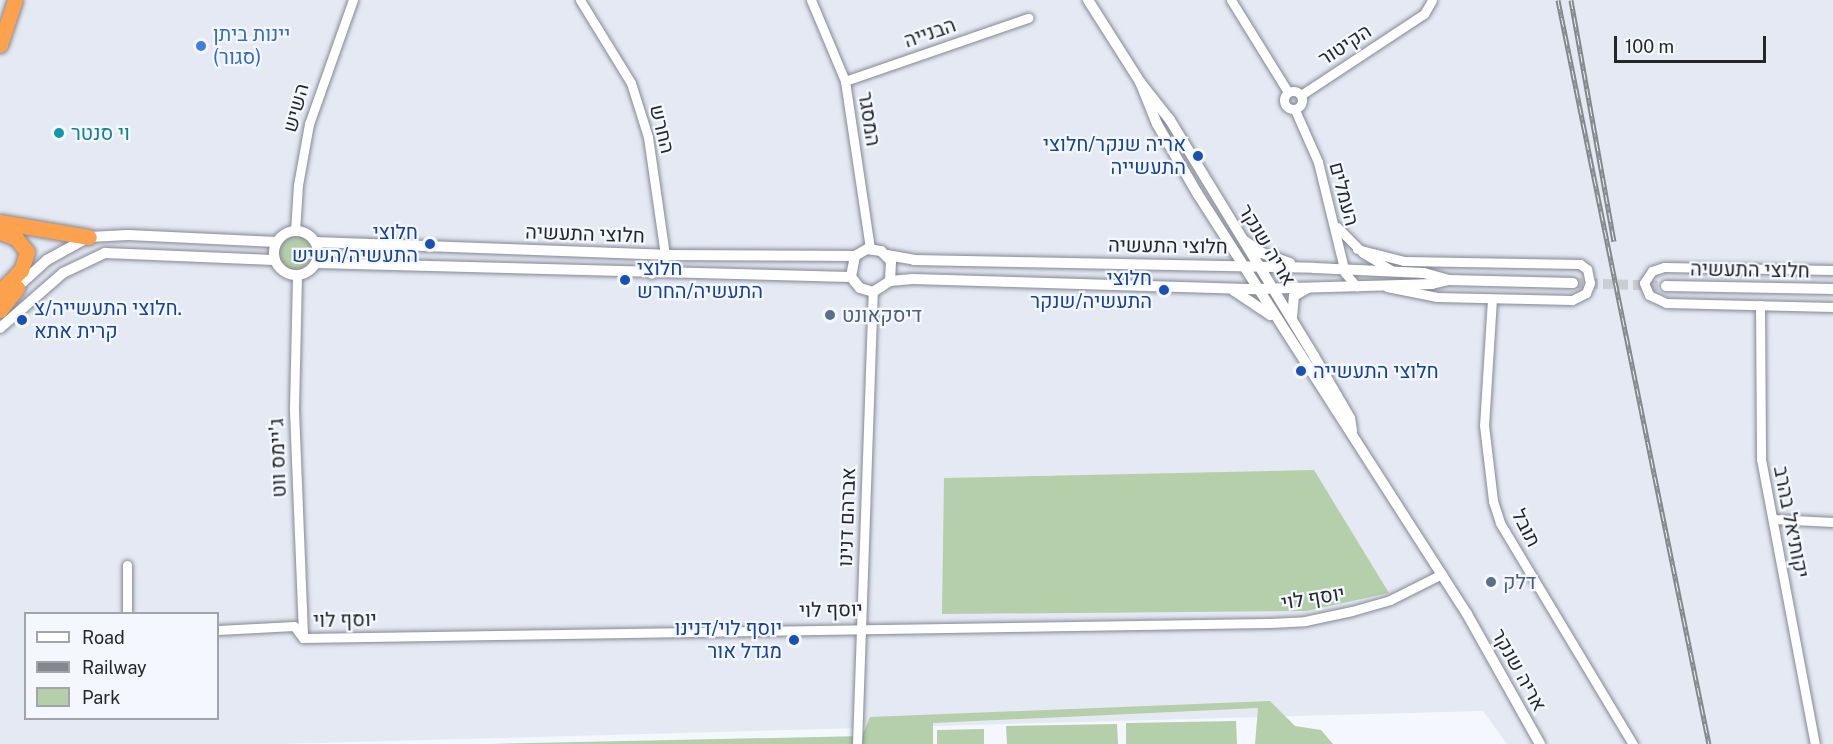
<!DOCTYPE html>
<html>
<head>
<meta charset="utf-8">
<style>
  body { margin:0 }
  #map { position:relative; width:1833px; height:744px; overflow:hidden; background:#f4f8fe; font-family:"Public Sans",Heebo,sans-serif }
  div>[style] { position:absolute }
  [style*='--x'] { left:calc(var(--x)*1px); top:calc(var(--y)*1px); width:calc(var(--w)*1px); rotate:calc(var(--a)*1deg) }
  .built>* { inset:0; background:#e4e9f4 }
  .green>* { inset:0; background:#b4cfaa }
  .round { border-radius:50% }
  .tertiary-tunnel>* { height:10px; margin-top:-5px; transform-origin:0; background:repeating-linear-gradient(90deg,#caced4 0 10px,transparent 0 15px) }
  .roads { filter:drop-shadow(0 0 2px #848893) drop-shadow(0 0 2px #848893) }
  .minor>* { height:9px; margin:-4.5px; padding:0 4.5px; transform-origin:4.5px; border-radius:4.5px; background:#fff }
  .minor>.ring { margin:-4.5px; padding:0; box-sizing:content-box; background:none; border:9px solid #fff; border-radius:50% }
  .tertiary>* { height:10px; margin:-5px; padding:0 5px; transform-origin:5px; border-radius:5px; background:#fff }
  .tertiary>.ring { margin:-5px; padding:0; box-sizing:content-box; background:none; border:10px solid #fff; border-radius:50% }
  .trunk>* { height:15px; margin:-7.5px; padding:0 7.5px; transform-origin:7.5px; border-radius:7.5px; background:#fca24e }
  .rail>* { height:5px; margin-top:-2.5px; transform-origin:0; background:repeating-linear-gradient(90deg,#f4f8fe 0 9px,#84878c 0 18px); box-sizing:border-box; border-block:2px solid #84878c }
  .dots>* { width:16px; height:16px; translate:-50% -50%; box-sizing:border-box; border:3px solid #f4f8fe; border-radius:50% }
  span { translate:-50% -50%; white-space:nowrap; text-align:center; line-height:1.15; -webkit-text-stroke:4.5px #f4f8fe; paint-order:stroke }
  .street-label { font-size:20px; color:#24262a }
  .shop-label { font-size:20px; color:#366cbe }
  .left { translate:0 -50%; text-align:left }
  .culture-label { font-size:20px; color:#0d838f }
  .transit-label { font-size:20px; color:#164399 }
  .right { translate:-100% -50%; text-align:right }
  .service-label { font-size:20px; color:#4e5e75 }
  .legend { position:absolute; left:24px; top:612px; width:195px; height:108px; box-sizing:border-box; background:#f4f8fe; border:2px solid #a1a4a9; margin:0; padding:8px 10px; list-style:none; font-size:18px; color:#24262a }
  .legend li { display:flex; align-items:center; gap:12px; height:30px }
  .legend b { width:30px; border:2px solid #a1a4a9 }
  .scale { position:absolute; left:1614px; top:36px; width:152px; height:27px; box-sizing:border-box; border:3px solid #24262a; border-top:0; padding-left:8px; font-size:18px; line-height:21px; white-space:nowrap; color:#24262a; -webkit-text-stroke:4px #f4f8fe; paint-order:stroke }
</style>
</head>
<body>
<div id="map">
  <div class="built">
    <i style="clip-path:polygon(evenodd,0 0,1833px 0,1833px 744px,1507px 744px,1483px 711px,280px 744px,0 744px,0 0,26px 614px,218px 614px,218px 718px,26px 718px,26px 614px)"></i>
  </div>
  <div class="green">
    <i class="round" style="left:277px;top:236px;width:36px;height:36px"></i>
    <i style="clip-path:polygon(1314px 470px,1389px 593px,1306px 611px,942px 614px,944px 478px)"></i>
    <i style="clip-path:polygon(1270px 701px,1295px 726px,1321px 730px,1333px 744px,1255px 744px,1258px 708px,933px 723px,933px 744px,489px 744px,862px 736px,870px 717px)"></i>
    <i style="clip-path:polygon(1236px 721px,1237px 744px,1126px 744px,1126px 723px)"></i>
    <i style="clip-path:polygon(1117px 724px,1118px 744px,1007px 744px,1006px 726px)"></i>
    <i style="clip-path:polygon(984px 729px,984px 744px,937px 744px,937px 730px)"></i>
  </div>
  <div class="tertiary-tunnel">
    <i style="--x:1573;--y:283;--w:93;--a:1.8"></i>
  </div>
  <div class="roads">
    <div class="minor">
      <i style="--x:580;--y:0;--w:97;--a:58.4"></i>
      <i style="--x:631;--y:83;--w:57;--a:72.5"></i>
      <i style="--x:648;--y:137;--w:119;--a:81.8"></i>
      <i style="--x:665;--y:255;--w:13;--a:113"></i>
      <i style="--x:660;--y:267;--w:11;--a:142"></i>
      <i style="--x:811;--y:0;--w:88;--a:67.2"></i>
      <i style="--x:845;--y:81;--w:170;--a:81.5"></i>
      <i style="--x:1231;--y:0;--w:108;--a:58.2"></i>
      <i style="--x:845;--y:81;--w:194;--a:-19"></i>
      <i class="ring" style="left:1284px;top:91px;width:9px;height:9px"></i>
      <i style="--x:1301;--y:95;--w:147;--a:-33.4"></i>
      <i style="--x:1424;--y:14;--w:16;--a:-60"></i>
      <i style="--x:1295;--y:110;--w:57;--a:66.1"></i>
      <i style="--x:1318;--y:162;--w:114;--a:76.3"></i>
      <i style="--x:1345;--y:273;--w:18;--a:49"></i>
      <i style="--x:1337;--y:227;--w:37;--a:45"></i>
      <i style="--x:1363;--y:253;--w:33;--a:31"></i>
      <i style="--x:295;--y:231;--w:46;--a:-86.3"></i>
      <i style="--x:298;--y:185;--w:62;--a:-79.8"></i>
      <i style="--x:309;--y:124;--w:132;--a:-70.5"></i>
      <i style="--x:1357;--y:249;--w:49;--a:14.3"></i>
      <i style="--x:1404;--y:261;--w:176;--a:1"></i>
      <i style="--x:1580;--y:264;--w:9;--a:36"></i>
      <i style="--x:1587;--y:269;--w:14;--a:78"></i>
      <i style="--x:1590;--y:283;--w:11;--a:112"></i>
      <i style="--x:1586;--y:293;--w:16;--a:153"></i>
      <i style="--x:1572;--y:300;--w:135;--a:-178.7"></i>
      <i style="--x:1437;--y:297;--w:51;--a:-168.7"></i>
      <i style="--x:1833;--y:270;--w:169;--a:-179"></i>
      <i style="--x:1664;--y:267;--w:13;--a:162"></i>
      <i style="--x:1652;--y:271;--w:14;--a:124"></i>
      <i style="--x:1644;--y:283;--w:13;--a:67"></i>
      <i style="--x:1649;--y:295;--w:19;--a:25"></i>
      <i style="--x:1666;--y:303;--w:167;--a:1.4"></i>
      <i style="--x:297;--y:276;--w:134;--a:91.3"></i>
      <i style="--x:294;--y:410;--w:228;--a:87.7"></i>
      <i style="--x:1492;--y:299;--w:126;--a:93.6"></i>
      <i style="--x:1484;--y:425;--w:77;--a:83.2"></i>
      <i style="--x:1493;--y:501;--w:23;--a:72"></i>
      <i style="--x:1500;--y:523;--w:258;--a:59"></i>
      <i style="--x:1760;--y:305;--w:154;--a:89.6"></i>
      <i style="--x:1761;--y:459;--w:290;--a:79.3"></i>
      <i style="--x:1773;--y:519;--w:60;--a:2.9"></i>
      <i style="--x:127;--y:565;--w:49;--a:90"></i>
      <i style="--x:218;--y:630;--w:76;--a:-3"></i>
      <i style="--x:294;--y:626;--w:15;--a:53"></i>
      <i style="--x:303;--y:638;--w:967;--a:-0.89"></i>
      <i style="--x:1270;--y:623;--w:35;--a:-3"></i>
      <i style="--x:1305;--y:621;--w:48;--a:-12"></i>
      <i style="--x:1352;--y:611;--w:40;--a:-16"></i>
      <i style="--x:1390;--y:600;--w:58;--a:-26.6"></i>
      <i style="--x:857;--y:744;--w:452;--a:-88"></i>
    </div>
    <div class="tertiary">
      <i style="--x:1088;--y:0;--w:97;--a:57.6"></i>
      <i style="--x:1140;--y:82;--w:48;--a:51.7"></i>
      <i style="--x:1170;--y:120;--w:276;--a:58.6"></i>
      <i style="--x:1314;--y:356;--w:72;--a:59.9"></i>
      <i style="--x:1350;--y:418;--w:13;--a:81"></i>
      <i style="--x:1140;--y:82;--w:45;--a:68"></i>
      <i style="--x:1157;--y:124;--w:80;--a:59.9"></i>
      <i style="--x:1197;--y:193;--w:500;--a:57.33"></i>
      <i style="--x:1467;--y:614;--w:149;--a:60.7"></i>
      <i class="ring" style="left:274px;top:231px;width:34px;height:34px"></i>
      <i style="--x:1245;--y:241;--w:21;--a:35"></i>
      <i style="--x:1262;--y:253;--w:30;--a:20"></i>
      <i style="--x:315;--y:242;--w:350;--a:2.1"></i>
      <i style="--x:665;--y:255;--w:190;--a:0.3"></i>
      <i style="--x:887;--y:255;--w:27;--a:10"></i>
      <i style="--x:914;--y:260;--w:400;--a:1.1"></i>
      <i style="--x:1314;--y:268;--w:110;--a:2.6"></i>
      <i style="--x:1424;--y:273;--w:25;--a:16"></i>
      <i style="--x:1448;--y:280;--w:125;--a:1.4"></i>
      <i style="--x:316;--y:263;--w:535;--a:1.5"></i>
      <i style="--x:890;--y:281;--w:20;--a:-87"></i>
      <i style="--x:891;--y:261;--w:14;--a:-135"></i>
      <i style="--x:881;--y:251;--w:14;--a:-172"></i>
      <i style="--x:867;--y:249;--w:14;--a:150"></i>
      <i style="--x:855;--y:256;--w:21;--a:101"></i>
      <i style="--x:851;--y:277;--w:14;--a:51"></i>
      <i style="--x:860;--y:288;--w:14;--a:17"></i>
      <i style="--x:873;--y:292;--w:20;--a:-33"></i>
      <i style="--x:890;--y:281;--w:23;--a:-5"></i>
      <i style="--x:913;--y:279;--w:343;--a:1.7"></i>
      <i style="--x:1256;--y:289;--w:176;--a:-1.6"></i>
      <i style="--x:1432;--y:284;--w:16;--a:-14"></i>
      <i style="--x:1666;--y:286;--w:167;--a:1"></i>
      <i style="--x:1233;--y:290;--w:45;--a:34"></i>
      <i style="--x:13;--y:291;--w:46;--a:-42.4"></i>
      <i style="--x:47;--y:260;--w:48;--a:-28.7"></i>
      <i style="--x:89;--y:237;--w:39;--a:-3"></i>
      <i style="--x:128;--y:235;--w:149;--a:2.7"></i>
      <i style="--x:1292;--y:318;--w:22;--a:-85"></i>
      <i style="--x:1294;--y:296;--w:16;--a:-30"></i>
      <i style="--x:0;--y:328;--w:84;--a:-41.1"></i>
      <i style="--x:63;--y:273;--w:47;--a:-25.5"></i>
      <i style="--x:105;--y:253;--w:169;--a:2.4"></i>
    </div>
    <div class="trunk">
      <i style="--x:0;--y:45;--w:47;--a:-71.6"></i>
      <i style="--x:0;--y:222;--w:90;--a:9.6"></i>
      <i style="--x:0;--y:232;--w:17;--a:21"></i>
      <i style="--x:16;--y:238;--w:18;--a:52"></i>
      <i style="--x:27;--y:252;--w:19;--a:108"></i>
      <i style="--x:21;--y:270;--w:30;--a:134"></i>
      <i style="--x:0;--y:310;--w:28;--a:-52"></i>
    </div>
  </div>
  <div class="rail">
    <i style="--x:1558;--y:0;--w:759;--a:78.53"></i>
    <i style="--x:1571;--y:0;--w:245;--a:79.9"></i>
  </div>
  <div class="dots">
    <i style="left:201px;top:46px;background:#3f7fe0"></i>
    <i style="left:59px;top:133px;background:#0f9aa8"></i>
    <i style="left:1198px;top:156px;background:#1a4fb4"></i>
    <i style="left:430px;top:244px;background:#1a4fb4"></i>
    <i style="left:625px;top:280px;background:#1a4fb4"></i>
    <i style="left:1164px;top:290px;background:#1a4fb4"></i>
    <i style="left:830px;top:315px;background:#5c6f8a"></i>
    <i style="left:22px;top:320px;background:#1a4fb4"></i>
    <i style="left:1301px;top:371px;background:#1a4fb4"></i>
    <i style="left:1491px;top:582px;background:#5c6f8a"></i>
    <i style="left:794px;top:640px;background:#1a4fb4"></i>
  </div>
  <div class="street-label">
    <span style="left:930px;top:33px;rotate:-19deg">הבנייה</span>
    <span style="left:1345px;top:45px;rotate:-33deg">הקיטור</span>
    <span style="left:296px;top:108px;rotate:-75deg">השיש</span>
    <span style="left:869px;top:119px;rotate:81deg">המסגר</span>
    <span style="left:662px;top:129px;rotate:76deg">החרש</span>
    <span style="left:1344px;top:194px;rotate:75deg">העמלים</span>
    <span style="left:585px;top:234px;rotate:2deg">חלוצי התעשיה</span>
    <span style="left:1267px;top:245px;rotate:59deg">אריה שנקר</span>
    <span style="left:1168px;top:246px;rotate:1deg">חלוצי התעשיה</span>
    <span style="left:1750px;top:270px;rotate:1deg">חלוצי התעשיה</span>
    <span style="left:278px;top:458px;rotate:-92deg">ג'יימס ווט</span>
    <span style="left:847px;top:517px;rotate:-88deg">אברהם דנינו</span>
    <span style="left:1791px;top:522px;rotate:79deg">יקותיאל בהרב</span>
    <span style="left:1526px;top:528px;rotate:63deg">תובל</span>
    <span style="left:1313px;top:598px;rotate:-9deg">יוסף לוי</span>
    <span style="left:831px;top:610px;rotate:-1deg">יוסף לוי</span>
    <span style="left:345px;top:620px;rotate:-1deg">יוסף לוי</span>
    <span style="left:1519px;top:670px;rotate:61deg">אריה שנקר</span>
  </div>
  <div class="shop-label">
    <span class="left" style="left:213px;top:46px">יינות ביתן<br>(סגור)</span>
  </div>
  <div class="culture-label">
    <span class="left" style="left:71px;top:133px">וי סנטר</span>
  </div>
  <div class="transit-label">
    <span class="right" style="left:1186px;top:156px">אריה שנקר/חלוצי<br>התעשייה</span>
    <span class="right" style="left:418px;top:244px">חלוצי<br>התעשיה/השיש</span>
    <span class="left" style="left:637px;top:280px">חלוצי<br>התעשיה/החרש</span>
    <span class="right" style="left:1152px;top:290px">חלוצי<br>התעשיה/שנקר</span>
    <span class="left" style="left:34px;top:320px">חלוצי התעשייה/צ.<br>קרית אתא</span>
    <span class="left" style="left:1313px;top:371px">חלוצי התעשייה</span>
    <span class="right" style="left:782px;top:640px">יוסף לוי/דנינו<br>מגדל אור</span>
  </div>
  <div class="service-label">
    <span class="left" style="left:842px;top:315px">דיסקאונט</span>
    <span class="left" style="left:1503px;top:582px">דלק</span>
  </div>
  <ul class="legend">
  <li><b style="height:8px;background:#fff"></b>Road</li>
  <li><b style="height:8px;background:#84878c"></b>Railway</li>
  <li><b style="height:16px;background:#b4cfaa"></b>Park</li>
  </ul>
  <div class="scale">100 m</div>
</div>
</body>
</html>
